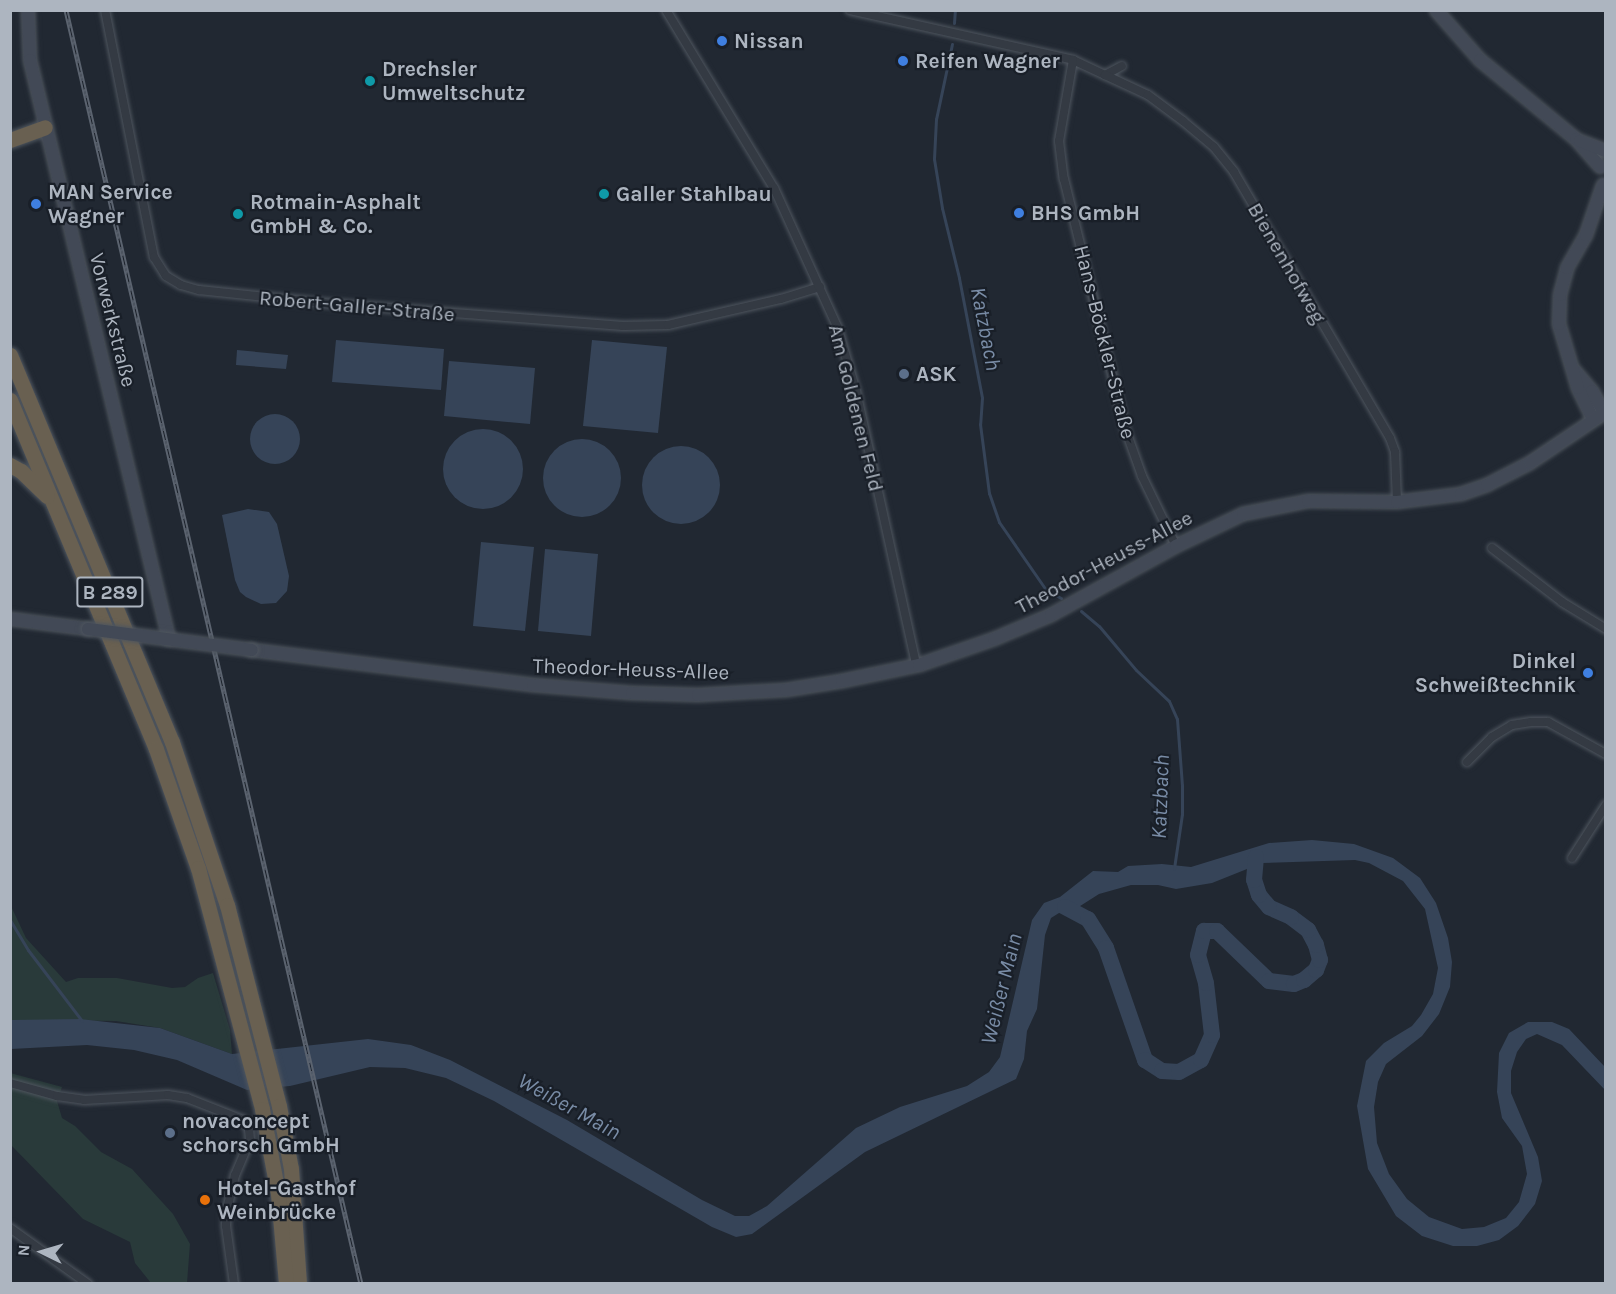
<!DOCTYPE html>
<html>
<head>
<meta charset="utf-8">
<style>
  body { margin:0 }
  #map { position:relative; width:1616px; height:1294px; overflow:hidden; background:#212832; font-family:Karla,sans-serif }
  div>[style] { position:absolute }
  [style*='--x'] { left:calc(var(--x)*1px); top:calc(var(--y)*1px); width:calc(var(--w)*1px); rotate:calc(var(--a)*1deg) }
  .green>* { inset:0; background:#293a3a }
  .water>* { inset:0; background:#364458 }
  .round { border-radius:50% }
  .stream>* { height:3px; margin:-1.5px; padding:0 1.5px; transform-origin:1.5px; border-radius:1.5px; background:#364458 }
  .river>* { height:16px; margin:-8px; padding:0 8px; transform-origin:8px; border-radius:8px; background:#364458 }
  .roads { filter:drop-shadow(0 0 2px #4e555e) drop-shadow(0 0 2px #4e555e) }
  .street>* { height:8px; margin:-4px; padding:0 4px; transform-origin:4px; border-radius:4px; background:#343a43 }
  .secondary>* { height:12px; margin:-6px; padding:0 6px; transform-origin:6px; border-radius:6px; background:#424956 }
  .highway>* { height:15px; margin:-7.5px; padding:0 7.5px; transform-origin:7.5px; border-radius:7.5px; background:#696051 }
  .rail>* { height:5px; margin-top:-2.5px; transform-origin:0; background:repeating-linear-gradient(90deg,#191f28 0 9px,#5b636f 0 18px); box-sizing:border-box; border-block:2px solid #5b636f }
  .bridges { filter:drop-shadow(0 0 2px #4e555e) drop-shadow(0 0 2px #4e555e) }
  .secondary-bridge>* { height:12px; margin:-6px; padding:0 6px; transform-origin:6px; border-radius:6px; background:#424956 }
  .dots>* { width:16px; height:16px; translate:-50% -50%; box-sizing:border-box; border:3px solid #191f28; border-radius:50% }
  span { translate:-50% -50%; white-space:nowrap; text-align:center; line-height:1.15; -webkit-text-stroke:4.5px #191f28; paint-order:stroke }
  .shield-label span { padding:2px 4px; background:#191f28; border:2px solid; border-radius:4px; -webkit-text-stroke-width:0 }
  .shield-label { font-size:20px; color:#adb5c0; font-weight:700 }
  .poi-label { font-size:21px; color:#adb5c0; font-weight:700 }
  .left { translate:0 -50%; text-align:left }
  .right { translate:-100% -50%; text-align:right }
  .street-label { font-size:21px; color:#adb5c0 }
  .water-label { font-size:22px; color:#798ca6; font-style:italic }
  .frame { position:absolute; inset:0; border:12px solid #adb5c0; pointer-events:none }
  .north { position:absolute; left:12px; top:1222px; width:60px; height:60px; -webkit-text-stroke:4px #191f28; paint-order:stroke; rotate:275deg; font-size:16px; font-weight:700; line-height:24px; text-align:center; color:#adb5c0 }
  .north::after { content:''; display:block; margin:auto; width:21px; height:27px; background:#adb5c0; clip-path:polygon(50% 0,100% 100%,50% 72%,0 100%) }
</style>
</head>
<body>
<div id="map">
  <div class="green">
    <i style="clip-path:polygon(10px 904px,26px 938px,66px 982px,78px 978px,117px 978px,172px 988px,185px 987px,198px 978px,213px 973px,230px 1030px,232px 1054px,160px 1028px,116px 1021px,11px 1020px)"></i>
    <i style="clip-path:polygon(10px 1073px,62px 1087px,57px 1101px,62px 1118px,75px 1126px,101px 1152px,132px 1169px,173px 1214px,190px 1244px,187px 1283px,151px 1283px,135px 1263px,130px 1242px,83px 1219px,11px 1145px)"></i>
  </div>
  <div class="water">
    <i style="clip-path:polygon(336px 340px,444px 349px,441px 390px,332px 382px)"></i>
    <i style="clip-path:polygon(592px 340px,667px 347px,658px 433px,583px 426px)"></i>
    <i style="clip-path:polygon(237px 350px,288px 355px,286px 369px,236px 365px)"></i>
    <i style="clip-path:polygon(449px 361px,535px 368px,530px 424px,444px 416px)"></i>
    <i class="round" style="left:250px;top:414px;width:50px;height:50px"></i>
    <i class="round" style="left:443px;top:429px;width:80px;height:80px"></i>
    <i class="round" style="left:543px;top:439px;width:78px;height:78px"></i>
    <i class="round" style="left:642px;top:446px;width:78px;height:78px"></i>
    <i style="clip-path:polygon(248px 509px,269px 512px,277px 524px,289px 576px,287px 591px,276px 603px,261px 604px,246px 597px,240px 592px,235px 580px,222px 515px)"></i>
    <i style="clip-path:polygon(481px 542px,534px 547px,525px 631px,473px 626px)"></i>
    <i style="clip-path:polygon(545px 549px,598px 554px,591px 636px,538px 631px)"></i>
    <i style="clip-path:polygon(1312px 840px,1354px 844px,1393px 858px,1420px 878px,1436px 903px,1448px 938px,1452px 962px,1450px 987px,1439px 1014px,1422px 1036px,1386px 1064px,1378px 1082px,1374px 1107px,1377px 1143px,1389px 1174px,1407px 1199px,1429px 1217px,1462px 1229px,1484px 1227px,1506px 1218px,1519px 1202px,1527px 1174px,1522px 1146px,1502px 1118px,1497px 1092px,1499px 1053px,1509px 1033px,1528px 1022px,1552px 1022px,1569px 1029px,1605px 1067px,1606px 1091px,1562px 1045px,1537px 1034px,1526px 1039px,1517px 1052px,1511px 1071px,1511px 1093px,1538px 1157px,1542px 1181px,1535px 1204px,1518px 1226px,1499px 1240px,1477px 1246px,1453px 1246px,1422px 1236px,1396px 1216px,1368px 1169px,1357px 1106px,1366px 1061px,1384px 1043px,1412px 1026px,1421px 1015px,1433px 994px,1438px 968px,1425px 909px,1403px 881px,1369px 863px,1355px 860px,1262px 863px,1212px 883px,1176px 889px,1158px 885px,1131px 885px,1099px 894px,1066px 915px,1059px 913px,1051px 918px,1045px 935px,1037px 1009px,1027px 1031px,1024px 1059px,1016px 1079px,865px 1152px,752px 1234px,736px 1237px,712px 1227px,494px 1101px,446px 1078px,405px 1068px,370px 1067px,290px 1086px,247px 1090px,177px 1060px,134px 1050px,87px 1045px,11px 1049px,11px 1020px,80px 1019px,160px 1028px,232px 1054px,368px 1039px,411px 1045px,450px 1060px,567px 1120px,702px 1200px,735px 1216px,749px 1216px,767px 1206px,856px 1128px,900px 1107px,967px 1086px,989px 1072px,1000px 1057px,1032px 920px,1044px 903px,1060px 897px,1093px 871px,1118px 872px,1128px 866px,1162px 864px,1191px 867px,1269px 843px)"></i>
  </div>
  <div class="stream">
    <i style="--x:954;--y:23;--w:13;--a:-86"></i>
    <i style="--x:952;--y:44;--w:77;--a:102"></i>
    <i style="--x:936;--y:119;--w:40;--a:92.9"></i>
    <i style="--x:934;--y:159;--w:50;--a:80.7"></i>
    <i style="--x:942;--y:208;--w:72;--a:76.3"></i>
    <i style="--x:959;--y:278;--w:122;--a:79.1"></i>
    <i style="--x:982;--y:398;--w:26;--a:94"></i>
    <i style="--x:980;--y:424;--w:70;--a:82.6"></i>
    <i style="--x:989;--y:493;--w:31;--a:71"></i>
    <i style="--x:999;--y:522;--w:83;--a:55.3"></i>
    <i style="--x:1046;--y:590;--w:17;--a:28"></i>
    <i style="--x:1081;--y:611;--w:23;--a:40"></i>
    <i style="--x:1099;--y:626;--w:57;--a:49.9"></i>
    <i style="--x:1136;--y:670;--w:45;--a:43.2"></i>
    <i style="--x:1169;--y:701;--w:20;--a:66"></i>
    <i style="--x:1177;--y:719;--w:66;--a:85.7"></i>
    <i style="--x:1182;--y:785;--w:29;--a:90"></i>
    <i style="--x:1182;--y:814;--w:55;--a:98.4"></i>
    <i style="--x:10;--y:920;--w:35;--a:59"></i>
    <i style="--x:28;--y:950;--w:89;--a:52.7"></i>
  </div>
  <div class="river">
    <i style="--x:1065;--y:907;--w:26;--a:28"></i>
    <i style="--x:1088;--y:919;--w:34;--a:58"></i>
    <i style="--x:1106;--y:948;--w:119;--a:70.8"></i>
    <i style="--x:1145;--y:1060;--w:20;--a:33"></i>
    <i style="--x:1162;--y:1071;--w:17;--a:3"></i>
    <i style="--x:1179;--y:1072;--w:25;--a:-29"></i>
    <i style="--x:1201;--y:1060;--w:27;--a:-66"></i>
    <i style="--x:1212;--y:1035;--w:52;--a:-96.6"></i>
    <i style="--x:1206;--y:983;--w:29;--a:-106"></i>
    <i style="--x:1198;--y:955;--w:25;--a:-76"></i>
    <i style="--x:1204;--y:931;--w:13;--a:0"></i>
    <i style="--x:1217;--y:931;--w:72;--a:43.9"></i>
    <i style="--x:1269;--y:981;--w:25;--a:7"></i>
    <i style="--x:1294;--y:984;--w:11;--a:-22"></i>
    <i style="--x:1304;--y:980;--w:16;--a:-40"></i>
    <i style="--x:1316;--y:970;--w:11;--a:-68"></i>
    <i style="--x:1320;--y:960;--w:16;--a:-105"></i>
    <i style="--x:1316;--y:945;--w:17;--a:-118"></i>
    <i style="--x:1308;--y:930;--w:21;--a:-143"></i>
    <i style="--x:1291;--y:917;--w:24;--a:-156"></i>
    <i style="--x:1269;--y:907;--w:16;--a:-130"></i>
    <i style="--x:1259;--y:895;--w:16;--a:-108"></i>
    <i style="--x:1254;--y:880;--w:23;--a:-85"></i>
  </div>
  <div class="roads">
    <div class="street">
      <i style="--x:105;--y:10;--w:252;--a:78.8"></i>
      <i style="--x:154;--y:257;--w:22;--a:58"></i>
      <i style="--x:166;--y:276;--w:17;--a:31"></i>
      <i style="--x:181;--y:285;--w:19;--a:16"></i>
      <i style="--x:199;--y:290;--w:125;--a:6"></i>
      <i style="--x:323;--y:303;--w:301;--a:4.4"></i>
      <i style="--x:623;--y:326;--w:45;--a:-1.3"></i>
      <i style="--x:668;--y:325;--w:116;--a:-13"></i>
      <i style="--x:781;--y:299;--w:41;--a:-17.1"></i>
      <i style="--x:666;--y:10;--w:208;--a:58.8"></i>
      <i style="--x:774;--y:188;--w:152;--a:65.5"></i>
      <i style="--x:837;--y:326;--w:68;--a:73.7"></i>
      <i style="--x:856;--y:391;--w:280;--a:77.6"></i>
      <i style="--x:850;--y:10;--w:229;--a:12.6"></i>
      <i style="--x:1073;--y:60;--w:35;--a:25"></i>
      <i style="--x:1105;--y:75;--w:19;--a:-28"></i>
      <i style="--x:1073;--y:60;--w:82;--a:99.8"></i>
      <i style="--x:1059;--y:141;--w:38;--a:83"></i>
      <i style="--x:1064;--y:179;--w:260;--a:76.2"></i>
      <i style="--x:1126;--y:431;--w:48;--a:70.4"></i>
      <i style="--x:1142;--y:476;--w:78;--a:64.1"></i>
      <i style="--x:1105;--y:75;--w:47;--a:24.9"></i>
      <i style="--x:1148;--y:95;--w:44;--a:36.6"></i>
      <i style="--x:1183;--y:121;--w:40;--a:40"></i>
      <i style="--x:1214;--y:147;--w:32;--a:51"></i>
      <i style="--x:1234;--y:172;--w:308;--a:59.6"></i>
      <i style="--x:1390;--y:438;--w:15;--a:70"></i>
      <i style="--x:1395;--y:452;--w:50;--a:87.7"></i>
      <i style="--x:1492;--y:548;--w:88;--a:37.6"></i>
      <i style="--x:1562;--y:602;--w:52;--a:31.5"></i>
      <i style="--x:1467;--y:762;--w:35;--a:-45"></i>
      <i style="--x:1492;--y:737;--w:23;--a:-31"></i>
      <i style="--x:1512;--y:725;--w:19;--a:-9"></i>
      <i style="--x:1531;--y:722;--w:17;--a:0"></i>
      <i style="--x:1548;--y:722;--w:66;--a:28.9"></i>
      <i style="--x:1572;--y:858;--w:63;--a:-57.3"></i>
      <i style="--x:10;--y:1083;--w:49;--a:15.5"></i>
      <i style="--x:57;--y:1096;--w:27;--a:8"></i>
      <i style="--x:84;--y:1100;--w:84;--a:-3.4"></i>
      <i style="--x:168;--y:1095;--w:19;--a:9"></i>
      <i style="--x:187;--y:1098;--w:60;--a:21.4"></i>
      <i style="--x:243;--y:1120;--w:11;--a:56"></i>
      <i style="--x:249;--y:1129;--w:11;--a:85"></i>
      <i style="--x:250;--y:1140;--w:38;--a:113"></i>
      <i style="--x:235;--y:1175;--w:36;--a:103"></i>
      <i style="--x:227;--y:1210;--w:16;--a:94"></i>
      <i style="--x:226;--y:1226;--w:59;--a:82.1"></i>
      <i style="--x:10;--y:1228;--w:96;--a:35.7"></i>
    </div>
    <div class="secondary">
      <i style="--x:28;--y:10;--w:50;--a:87.7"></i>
      <i style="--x:30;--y:60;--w:595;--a:76.5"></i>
      <i style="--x:1436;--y:10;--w:67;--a:48.7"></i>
      <i style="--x:1480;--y:60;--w:124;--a:39.5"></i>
      <i style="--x:1576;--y:139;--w:37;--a:49"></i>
      <i style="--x:1580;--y:141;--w:28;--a:21"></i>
      <i style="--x:1575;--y:371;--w:26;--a:50"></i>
      <i style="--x:1592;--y:391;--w:25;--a:61"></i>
      <i style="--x:1593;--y:419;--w:34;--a:-116"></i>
      <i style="--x:1578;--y:388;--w:67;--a:-106.5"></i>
      <i style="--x:1559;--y:324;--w:29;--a:-88"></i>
      <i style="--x:1560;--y:295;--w:28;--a:-75"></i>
      <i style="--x:1567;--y:268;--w:38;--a:-60"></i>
      <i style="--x:1586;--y:235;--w:53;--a:-71.2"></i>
      <i style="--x:10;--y:619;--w:79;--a:7.3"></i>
      <i style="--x:252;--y:650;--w:283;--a:7.1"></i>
      <i style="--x:533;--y:685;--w:99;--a:4.6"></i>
      <i style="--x:632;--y:693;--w:66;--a:1.7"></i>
      <i style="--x:698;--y:695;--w:88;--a:-3.3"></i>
      <i style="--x:786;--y:690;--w:57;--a:-9.1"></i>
      <i style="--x:842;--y:681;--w:79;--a:-11.7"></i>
      <i style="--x:919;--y:665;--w:79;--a:-19.1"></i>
      <i style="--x:994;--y:639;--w:62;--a:-22.8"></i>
      <i style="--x:1051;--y:615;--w:143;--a:-28.9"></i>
      <i style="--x:1176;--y:546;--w:74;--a:-25.5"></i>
      <i style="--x:1243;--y:514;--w:66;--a:-11.3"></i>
      <i style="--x:1308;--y:501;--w:89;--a:0.6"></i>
      <i style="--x:1397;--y:502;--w:64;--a:-7.1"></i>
      <i style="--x:1461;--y:494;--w:28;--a:-19"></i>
      <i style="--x:1487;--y:485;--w:48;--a:-27.1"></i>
      <i style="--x:1530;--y:463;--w:92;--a:-33.9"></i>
    </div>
    <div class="highway">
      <i style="--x:10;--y:140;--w:37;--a:-20"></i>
      <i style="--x:10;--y:355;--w:420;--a:67.3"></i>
      <i style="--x:172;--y:742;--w:172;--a:71.4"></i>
      <i style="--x:227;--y:905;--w:208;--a:75.5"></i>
      <i style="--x:279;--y:1106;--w:64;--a:79.2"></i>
      <i style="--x:291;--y:1169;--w:115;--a:86"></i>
      <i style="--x:10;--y:400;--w:378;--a:67.3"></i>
      <i style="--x:156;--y:749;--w:126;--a:70.6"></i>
      <i style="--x:198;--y:868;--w:249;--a:75.1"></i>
      <i style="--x:262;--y:1109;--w:86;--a:79.3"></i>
      <i style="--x:278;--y:1194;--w:90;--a:84.9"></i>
      <i style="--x:10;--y:465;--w:13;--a:29"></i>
      <i style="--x:21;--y:471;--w:36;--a:44"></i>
    </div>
  </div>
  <div class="rail">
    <i style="--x:66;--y:10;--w:1308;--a:76.96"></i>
  </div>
  <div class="bridges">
    <div class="secondary-bridge">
      <i style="--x:88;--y:629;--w:165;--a:7.3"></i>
    </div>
  </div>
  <div class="dots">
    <i style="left:722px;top:41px;background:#3f7fe0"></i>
    <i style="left:903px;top:61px;background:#3f7fe0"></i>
    <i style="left:370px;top:81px;background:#0f9aa8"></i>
    <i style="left:604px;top:194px;background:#0f9aa8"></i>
    <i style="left:36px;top:204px;background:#3f7fe0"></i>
    <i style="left:1019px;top:213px;background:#3f7fe0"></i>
    <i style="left:238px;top:214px;background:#0f9aa8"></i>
    <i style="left:904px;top:374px;background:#5c6f8a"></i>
    <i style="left:1588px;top:673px;background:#3f7fe0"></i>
    <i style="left:170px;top:1133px;background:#5c6f8a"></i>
    <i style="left:205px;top:1200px;background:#e8710a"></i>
  </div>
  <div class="shield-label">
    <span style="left:110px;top:592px">B 289</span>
  </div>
  <div class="poi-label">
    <span class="left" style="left:734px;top:41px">Nissan</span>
    <span class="left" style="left:915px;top:61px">Reifen Wagner</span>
    <span class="left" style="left:382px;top:81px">Drechsler<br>Umweltschutz</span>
    <span class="left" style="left:48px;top:204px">MAN Service<br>Wagner</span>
    <span class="left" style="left:616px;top:194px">Galler Stahlbau</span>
    <span class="left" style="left:250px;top:214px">Rotmain-Asphalt<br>GmbH &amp; Co.</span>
    <span class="left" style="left:1031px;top:213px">BHS GmbH</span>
    <span class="left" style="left:916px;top:374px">ASK</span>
    <span class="right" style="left:1576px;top:673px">Dinkel<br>Schweißtechnik</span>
    <span class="left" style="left:182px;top:1133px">novaconcept<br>schorsch GmbH</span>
    <span class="left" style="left:217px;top:1200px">Hotel-Gasthof<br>Weinbrücke</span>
  </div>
  <div class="street-label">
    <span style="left:1287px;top:263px;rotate:60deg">Bienenhofweg</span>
    <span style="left:357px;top:306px;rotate:5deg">Robert-Galler-Straße</span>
    <span style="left:113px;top:320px;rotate:76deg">Vorwerkstraße</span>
    <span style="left:1105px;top:342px;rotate:76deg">Hans-Böckler-Straße</span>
    <span style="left:856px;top:408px;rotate:76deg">Am Goldenen Feld</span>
    <span style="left:1104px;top:562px;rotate:-28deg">Theodor-Heuss-Allee</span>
    <span style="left:631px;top:669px;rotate:2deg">Theodor-Heuss-Allee</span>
  </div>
  <div class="water-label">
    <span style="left:985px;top:329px;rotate:79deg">Katzbach</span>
    <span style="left:1161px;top:797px;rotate:-88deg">Katzbach</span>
    <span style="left:1002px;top:989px;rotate:-76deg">Weißer Main</span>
    <span style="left:569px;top:1107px;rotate:29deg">Weißer Main</span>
  </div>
  <div class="frame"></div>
  <div class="north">N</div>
</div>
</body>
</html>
